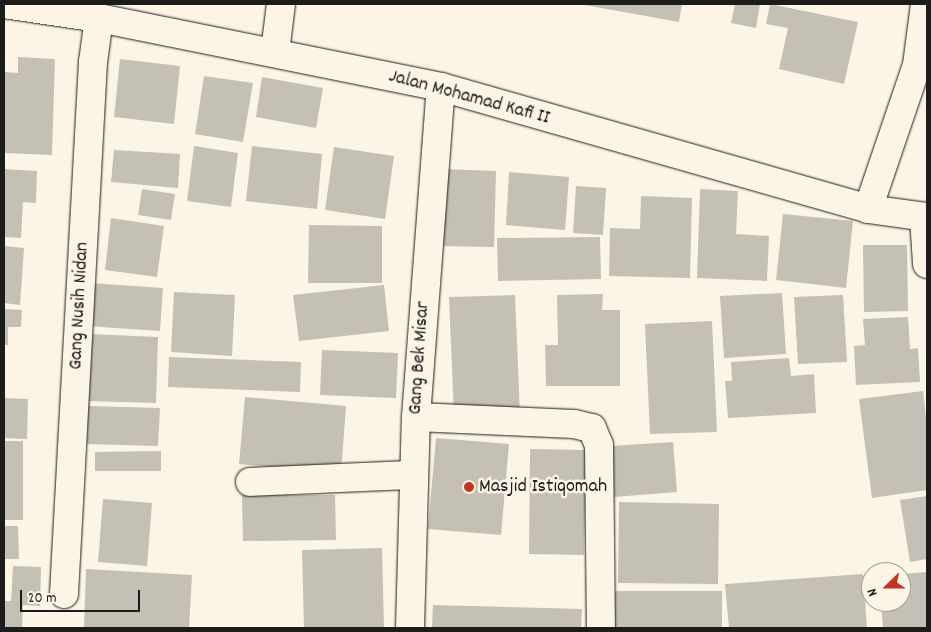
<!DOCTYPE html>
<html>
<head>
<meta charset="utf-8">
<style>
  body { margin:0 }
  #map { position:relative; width:931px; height:632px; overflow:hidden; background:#fcf5e5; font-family:Dekko,sans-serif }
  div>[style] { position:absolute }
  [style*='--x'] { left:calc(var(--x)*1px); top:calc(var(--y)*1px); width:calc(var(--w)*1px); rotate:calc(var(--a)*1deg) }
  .building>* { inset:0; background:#c4c0b3 }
  .roads { filter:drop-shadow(0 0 1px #1c1c1c) drop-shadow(0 0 1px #1c1c1c) }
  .minor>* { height:28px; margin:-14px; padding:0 14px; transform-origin:14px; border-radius:14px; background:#fcf5e5 }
  .secondary>* { height:28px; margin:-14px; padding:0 14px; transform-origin:14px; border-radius:14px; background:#fcf5e5 }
  .dots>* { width:14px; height:14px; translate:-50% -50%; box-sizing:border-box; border:2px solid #fcf5e5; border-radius:50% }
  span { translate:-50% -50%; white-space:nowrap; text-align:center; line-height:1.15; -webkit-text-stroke:5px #fcf5e5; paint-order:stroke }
  .street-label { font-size:20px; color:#1c1c1c }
  .poi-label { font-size:20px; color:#1c1c1c }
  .left { translate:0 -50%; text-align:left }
  .frame { position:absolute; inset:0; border:5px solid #1c1c1c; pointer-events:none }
  .north { position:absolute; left:861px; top:562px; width:50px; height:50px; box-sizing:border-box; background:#fcf5e5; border:1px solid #a29e95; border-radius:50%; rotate:248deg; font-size:14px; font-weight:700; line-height:20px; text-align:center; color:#1c1c1c }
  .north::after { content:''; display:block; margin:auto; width:18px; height:22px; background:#c8321e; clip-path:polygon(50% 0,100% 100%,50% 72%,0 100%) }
  .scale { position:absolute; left:20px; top:590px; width:120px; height:22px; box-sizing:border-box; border:2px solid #1c1c1c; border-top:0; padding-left:6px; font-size:15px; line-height:18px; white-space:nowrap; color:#1c1c1c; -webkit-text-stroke:4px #fcf5e5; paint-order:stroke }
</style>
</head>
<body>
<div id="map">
  <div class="building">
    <i style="clip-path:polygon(579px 4px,682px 4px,679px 22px)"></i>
    <i style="clip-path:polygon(735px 4px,760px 4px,756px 28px,731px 23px)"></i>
    <i style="clip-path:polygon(770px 4px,858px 22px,844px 84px,779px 69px,788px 28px,766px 24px)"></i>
    <i style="clip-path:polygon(18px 57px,55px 59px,52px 155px,4px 153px,4px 72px,18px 73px)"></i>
    <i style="clip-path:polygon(120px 59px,180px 66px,174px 124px,114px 117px)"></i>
    <i style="clip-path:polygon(204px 76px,253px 83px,243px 142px,195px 134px)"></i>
    <i style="clip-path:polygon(262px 77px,323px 88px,316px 128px,256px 117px)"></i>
    <i style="clip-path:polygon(194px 146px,238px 153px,231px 207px,187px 201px)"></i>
    <i style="clip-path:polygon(252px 146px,322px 154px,317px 209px,246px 201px)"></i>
    <i style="clip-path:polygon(334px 147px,394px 156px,385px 219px,325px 210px)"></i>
    <i style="clip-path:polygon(114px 150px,180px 154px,178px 188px,111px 182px)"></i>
    <i style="clip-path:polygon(4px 169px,37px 171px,36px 203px,23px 202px,21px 238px,4px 237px)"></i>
    <i style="clip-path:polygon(441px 169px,496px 171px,494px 247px,438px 246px)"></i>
    <i style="clip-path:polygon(509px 172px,569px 177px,565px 230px,506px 225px)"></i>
    <i style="clip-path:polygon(576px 186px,606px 188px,603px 235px,573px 233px)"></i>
    <i style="clip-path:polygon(142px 189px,175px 194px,171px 220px,138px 215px)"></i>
    <i style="clip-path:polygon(700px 189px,738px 191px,736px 234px,769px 236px,767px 281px,697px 278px)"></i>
    <i style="clip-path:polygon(641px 196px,692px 198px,690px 278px,609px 276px,610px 228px,640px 229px)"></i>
    <i style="clip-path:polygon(783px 214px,853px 221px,846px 288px,776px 280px)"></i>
    <i style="clip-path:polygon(111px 218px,164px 226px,157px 277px,105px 270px)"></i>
    <i style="clip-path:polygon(309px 225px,382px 226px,382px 283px,308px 283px)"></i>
    <i style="clip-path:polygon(600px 237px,601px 279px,498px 281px,497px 238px)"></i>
    <i style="clip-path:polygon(863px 245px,907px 245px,908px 311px,864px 312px)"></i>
    <i style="clip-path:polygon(4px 246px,24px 248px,20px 305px,4px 303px)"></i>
    <i style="clip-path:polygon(90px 283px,163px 288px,160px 331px,87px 326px)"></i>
    <i style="clip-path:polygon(384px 285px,389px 331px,299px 341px,293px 295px)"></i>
    <i style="clip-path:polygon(174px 292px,235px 295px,232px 356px,171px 352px)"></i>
    <i style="clip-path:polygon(782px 293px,786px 354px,724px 358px,720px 296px)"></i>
    <i style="clip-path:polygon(603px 294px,602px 310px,620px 310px,620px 386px,546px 386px,545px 345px,558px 345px,557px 295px)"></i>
    <i style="clip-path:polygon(515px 295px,520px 414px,454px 416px,449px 297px)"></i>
    <i style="clip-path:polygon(843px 295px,847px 362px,798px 364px,794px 297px)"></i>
    <i style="clip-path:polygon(4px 309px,22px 310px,21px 327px,8px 327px,8px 345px,4px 345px)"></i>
    <i style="clip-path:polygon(908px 317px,910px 349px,918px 348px,920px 382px,856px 385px,854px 346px,865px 345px,863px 319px)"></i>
    <i style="clip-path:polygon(712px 321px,717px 432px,650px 434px,645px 324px)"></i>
    <i style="clip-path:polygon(89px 334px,158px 337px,156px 403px,86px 401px)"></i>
    <i style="clip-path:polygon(322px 350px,398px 353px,396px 398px,320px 395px)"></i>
    <i style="clip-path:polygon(169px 357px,301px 362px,300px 392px,168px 387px)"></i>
    <i style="clip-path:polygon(789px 358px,791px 376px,814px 374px,816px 413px,728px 418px,725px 381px,732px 381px,731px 362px)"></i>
    <i style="clip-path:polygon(923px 391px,927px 426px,927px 490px,872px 498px,859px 399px)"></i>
    <i style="clip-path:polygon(245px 397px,346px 406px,341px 473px,239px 464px)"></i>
    <i style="clip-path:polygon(4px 398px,28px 399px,27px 439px,4px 438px)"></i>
    <i style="clip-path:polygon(88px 406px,160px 408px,158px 446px,87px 444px)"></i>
    <i style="clip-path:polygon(436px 438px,509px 444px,501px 535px,428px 529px)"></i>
    <i style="clip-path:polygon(4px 441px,23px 441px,23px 520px,4px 520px)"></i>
    <i style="clip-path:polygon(673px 442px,677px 492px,614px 497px,611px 446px)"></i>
    <i style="clip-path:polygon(530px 449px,586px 450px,584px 555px,529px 554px)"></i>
    <i style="clip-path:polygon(161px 451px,161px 471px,95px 471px,95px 452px)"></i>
    <i style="clip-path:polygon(242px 495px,335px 495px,336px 540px,243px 541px)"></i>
    <i style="clip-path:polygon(927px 496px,927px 559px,910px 562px,900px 500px)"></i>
    <i style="clip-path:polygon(103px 499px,152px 503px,147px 566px,98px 562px)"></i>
    <i style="clip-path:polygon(619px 502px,719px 504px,718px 584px,618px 583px)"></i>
    <i style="clip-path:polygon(4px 526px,18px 526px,19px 559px,4px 559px)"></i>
    <i style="clip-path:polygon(382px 548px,384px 628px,304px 628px,302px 550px)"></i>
    <i style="clip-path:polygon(13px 566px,41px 567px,40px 606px,23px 605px,22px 628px,4px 628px,4px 601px,11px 601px)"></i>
    <i style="clip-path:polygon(86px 569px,192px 575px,189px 628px,84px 628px)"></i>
    <i style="clip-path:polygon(927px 572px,927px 628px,883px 628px,881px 602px,901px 602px,901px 574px)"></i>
    <i style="clip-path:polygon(863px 574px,867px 628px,729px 628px,725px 584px)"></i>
    <i style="clip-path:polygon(610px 591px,722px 591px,722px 628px,610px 628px)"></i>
    <i style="clip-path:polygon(433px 605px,582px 609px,581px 628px,432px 628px)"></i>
  </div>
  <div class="roads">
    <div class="minor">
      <i style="--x:275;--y:52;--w:48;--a:-82.9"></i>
      <i style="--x:868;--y:209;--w:152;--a:-71.2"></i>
      <i style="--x:917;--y:65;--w:62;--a:-82.5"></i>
      <i style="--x:924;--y:217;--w:47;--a:86.3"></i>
      <i style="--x:416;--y:417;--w:158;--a:2.5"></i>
      <i style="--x:574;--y:424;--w:18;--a:13"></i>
      <i style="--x:592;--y:428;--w:18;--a:68"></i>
      <i style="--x:599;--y:445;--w:183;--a:89.4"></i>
      <i style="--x:250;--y:482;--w:163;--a:-2.5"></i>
      <i style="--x:64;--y:594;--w:533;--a:-86.88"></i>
      <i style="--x:93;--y:62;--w:44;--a:-82.2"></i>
      <i style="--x:410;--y:628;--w:211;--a:-88.4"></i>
      <i style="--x:416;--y:417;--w:331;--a:-85.7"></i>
    </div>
    <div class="secondary">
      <i style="--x:4;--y:4;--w:96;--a:8.4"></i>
      <i style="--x:99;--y:18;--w:349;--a:11.4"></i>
      <i style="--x:441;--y:87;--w:444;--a:15.9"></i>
      <i style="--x:868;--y:209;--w:60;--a:7.7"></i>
    </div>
  </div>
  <div class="dots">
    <i style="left:469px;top:487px;background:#c8321e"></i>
  </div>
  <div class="street-label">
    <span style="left:469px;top:98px;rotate:15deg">Jalan Mohamad Kafi II</span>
    <span style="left:80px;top:306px;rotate:-87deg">Gang Nusih Nidan</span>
    <span style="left:420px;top:358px;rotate:-86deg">Gang Bek Misar</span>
  </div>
  <div class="poi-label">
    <span class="left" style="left:479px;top:487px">Masjid Istiqomah</span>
  </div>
  <div class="frame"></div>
  <div class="north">N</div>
  <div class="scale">20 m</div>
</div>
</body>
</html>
